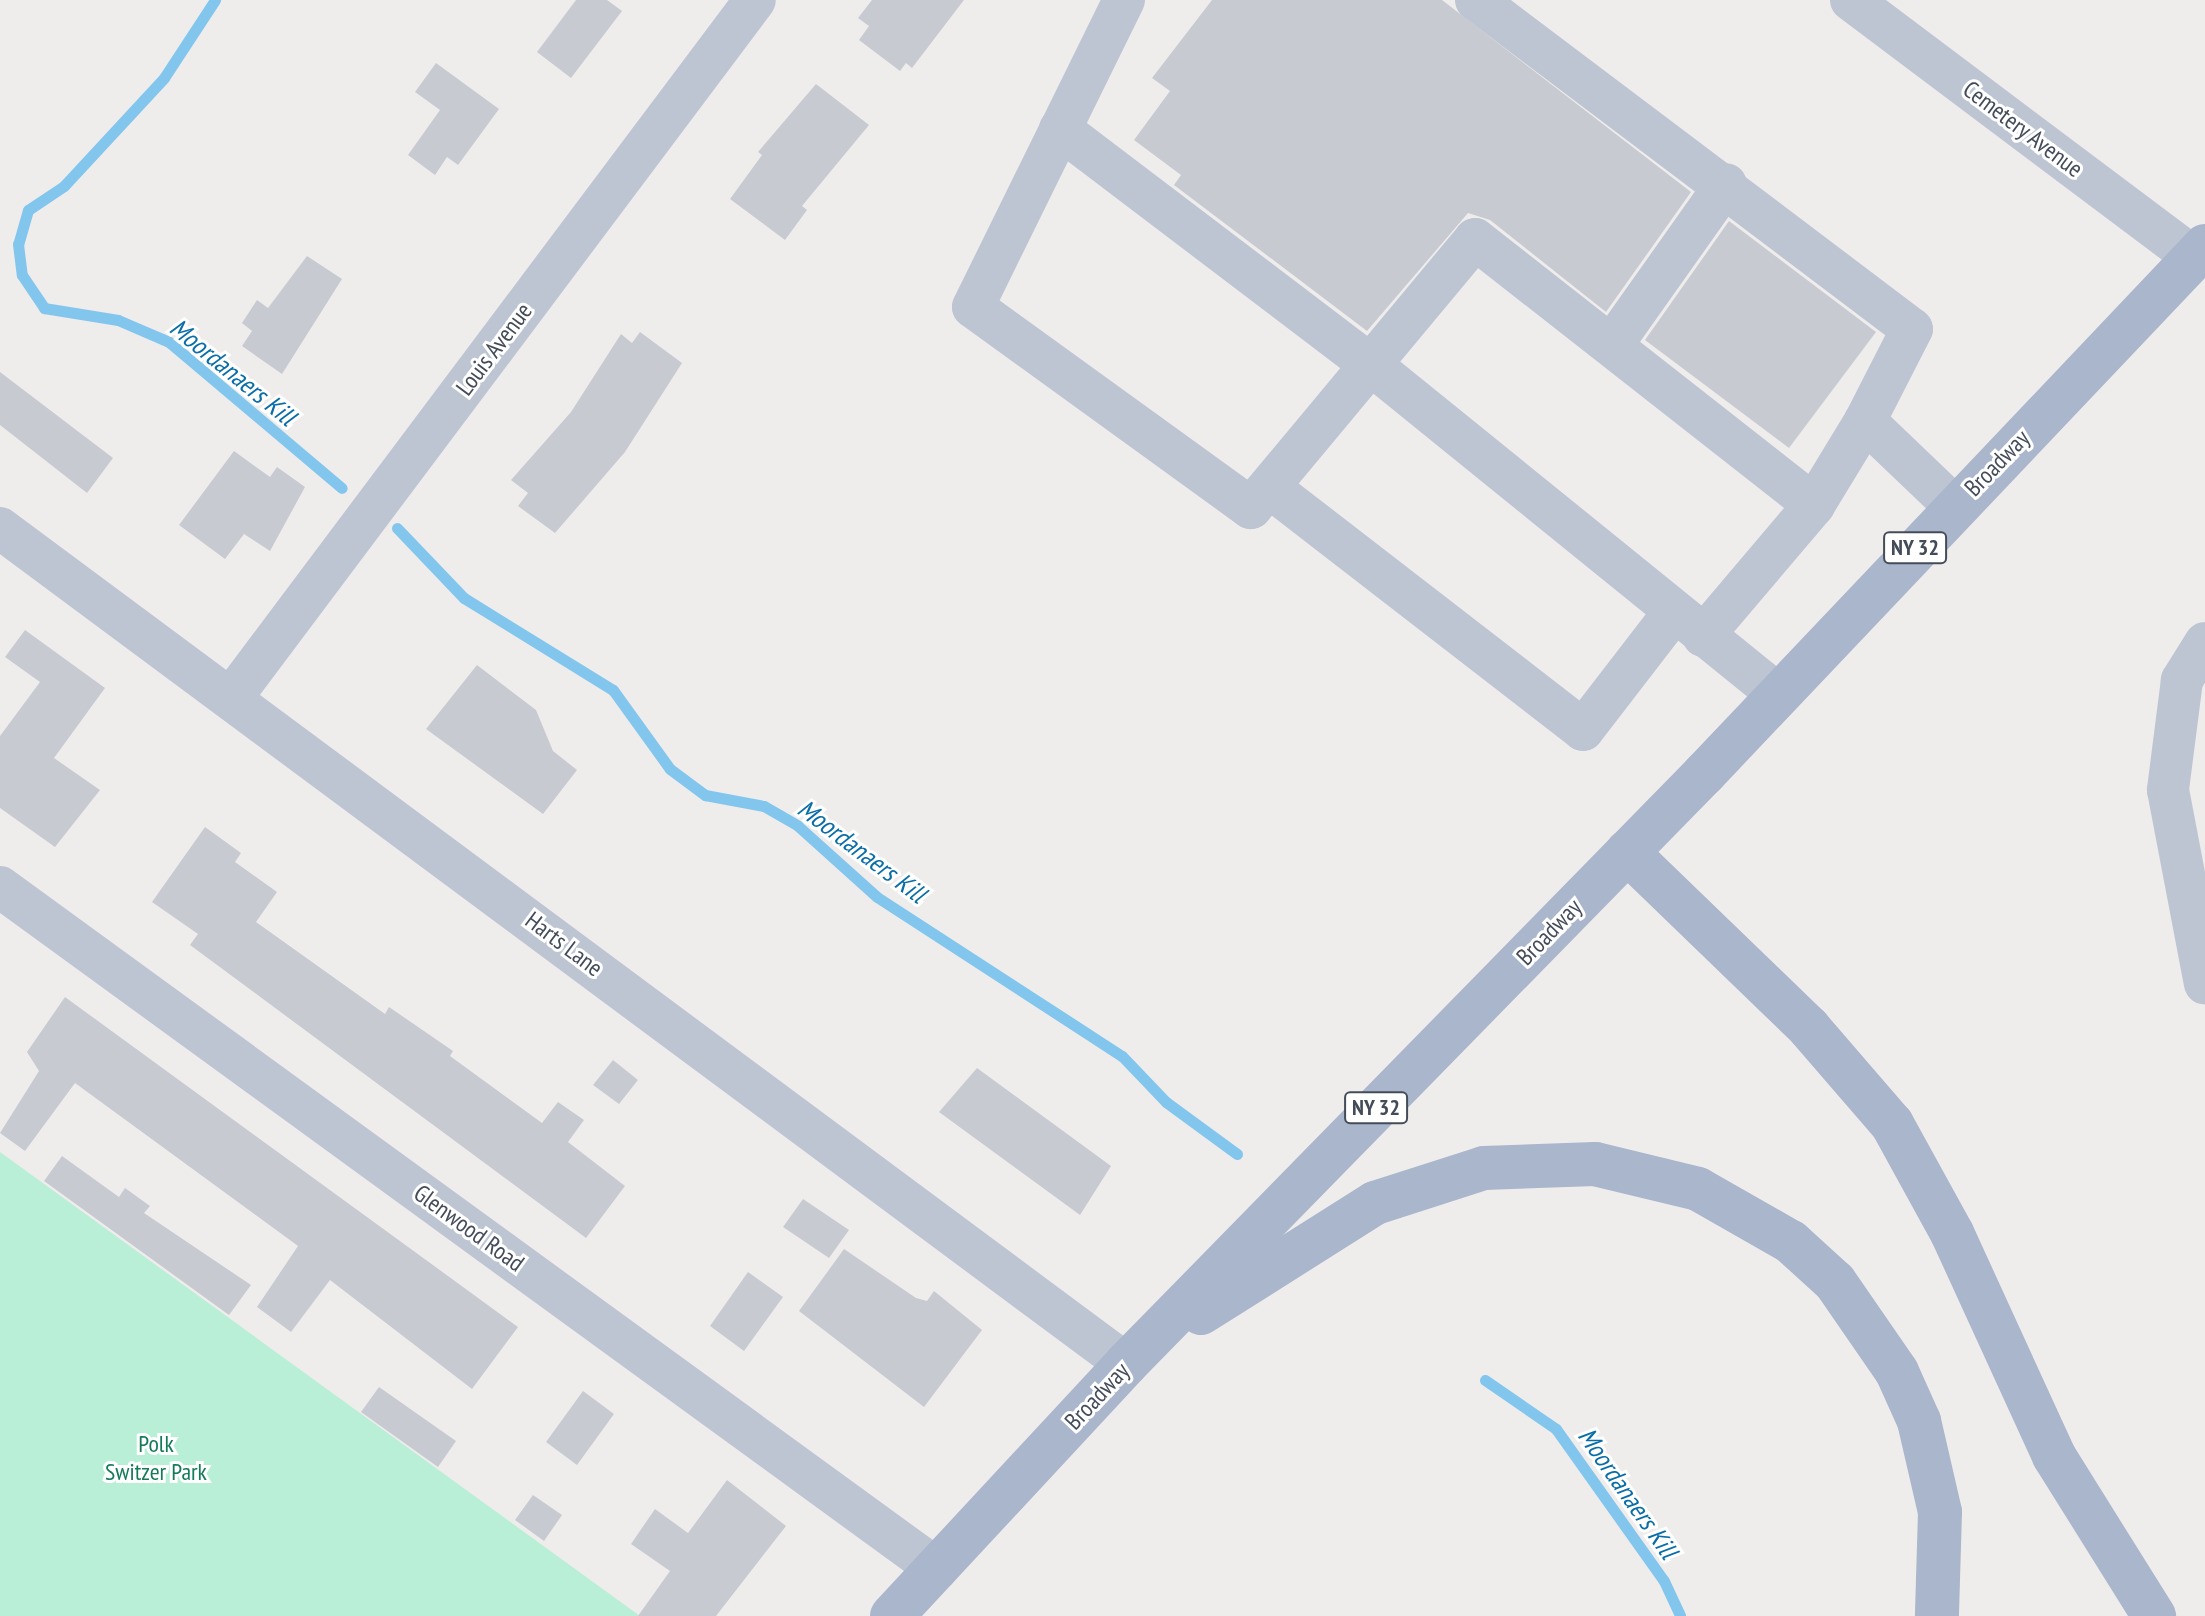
<!DOCTYPE html>
<html>
<head>
<meta charset="utf-8">
<style>
  body { margin:0 }
  #map { position:relative; width:2205px; height:1616px; overflow:hidden; background:#efecec; font-family:"PT Sans Narrow",sans-serif }
  div>[style] { position:absolute }
  [style*='--x'] { left:calc(var(--x)*1px); top:calc(var(--y)*1px); width:calc(var(--w)*1px); rotate:calc(var(--a)*1deg) }
  .green>* { inset:0; background:#b8efd6 }
  .stream>* { height:11px; margin:-5.5px; padding:0 5.5px; transform-origin:5.5px; border-radius:5.5px; background:#83c6ed }
  .building>* { inset:0; background:#c8cad2 }
  .minor>* { height:42px; margin:-21px; padding:0 21px; transform-origin:21px; border-radius:21px; background:#bec5d2 }
  .major>* { height:44px; margin:-22px; padding:0 22px; transform-origin:22px; border-radius:22px; background:#aab6cc }
  span { translate:-50% -50%; white-space:nowrap; text-align:center; line-height:1.15; -webkit-text-stroke:6px #fff; paint-order:stroke }
  .shield-label span { padding:2px 6px; background:#fff; border:2px solid; border-radius:6px; -webkit-text-stroke-width:0 }
  .shield-label { font-size:22px; color:#444c59; font-weight:700 }
  .street-label { font-size:24px; color:#444c59 }
  .park-label { font-size:24px; color:#147b58 }
  .water-label { font-size:26px; color:#096da7; font-style:italic }
</style>
</head>
<body>
<div id="map">
  <div class="green">
    <i style="clip-path:polygon(0 1152px,640px 1616px,0 1616px)"></i>
  </div>
  <div class="stream">
    <i style="--x:215;--y:0;--w:93;--a:123.2"></i>
    <i style="--x:164;--y:78;--w:147;--a:132.8"></i>
    <i style="--x:64;--y:186;--w:43;--a:146.3"></i>
    <i style="--x:28;--y:210;--w:35;--a:106"></i>
    <i style="--x:18;--y:244;--w:31;--a:83"></i>
    <i style="--x:22;--y:275;--w:40;--a:56"></i>
    <i style="--x:44;--y:308;--w:75;--a:9.2"></i>
    <i style="--x:118;--y:320;--w:56;--a:23.3"></i>
    <i style="--x:169;--y:342;--w:226;--a:40.2"></i>
    <i style="--x:397;--y:528;--w:97;--a:46.3"></i>
    <i style="--x:464;--y:598;--w:175;--a:31.7"></i>
    <i style="--x:613;--y:690;--w:97;--a:54.2"></i>
    <i style="--x:670;--y:769;--w:44;--a:36.6"></i>
    <i style="--x:705;--y:795;--w:60;--a:10.6"></i>
    <i style="--x:764;--y:806;--w:39;--a:30"></i>
    <i style="--x:798;--y:826;--w:106;--a:41.9"></i>
    <i style="--x:877;--y:897;--w:292;--a:33"></i>
    <i style="--x:1122;--y:1056;--w:64;--a:46.3"></i>
    <i style="--x:1166;--y:1102;--w:88;--a:36.2"></i>
    <i style="--x:1485;--y:1380;--w:86;--a:34.6"></i>
    <i style="--x:1556;--y:1429;--w:186;--a:54.6"></i>
    <i style="--x:1664;--y:1581;--w:38;--a:65"></i>
  </div>
  <div class="building">
    <i style="clip-path:polygon(576px 0,607px 0,622px 11px,571px 78px,537px 52px)"></i>
    <i style="clip-path:polygon(872px 0,964px 0,912px 68px,906px 63px,900px 71px,859px 40px,869px 26px,858px 18px)"></i>
    <i style="clip-path:polygon(1212px 0,1442px 0,1691px 192px,1606px 312px,1490px 220px,1468px 213px,1367px 331px,1174px 185px,1181px 175px,1134px 140px,1170px 91px,1152px 78px)"></i>
    <i style="clip-path:polygon(436px 63px,499px 109px,458px 165px,447px 157px,435px 175px,408px 155px,440px 110px,415px 92px)"></i>
    <i style="clip-path:polygon(816px 84px,869px 125px,802px 206px,807px 210px,785px 240px,730px 199px,762px 155px,758px 152px)"></i>
    <i style="clip-path:polygon(1729px 221px,1876px 332px,1789px 448px,1645px 340px)"></i>
    <i style="clip-path:polygon(307px 256px,342px 279px,282px 374px,242px 346px,252px 331px,242px 323px,257px 300px,268px 308px)"></i>
    <i style="clip-path:polygon(640px 332px,682px 363px,625px 452px,555px 533px,518px 506px,528px 493px,511px 480px,571px 412px,621px 334px,632px 343px)"></i>
    <i style="clip-path:polygon(0 372px,113px 458px,87px 493px,0 425px)"></i>
    <i style="clip-path:polygon(234px 451px,270px 477px,277px 467px,305px 487px,270px 551px,244px 534px,225px 559px,179px 525px)"></i>
    <i style="clip-path:polygon(25px 630px,105px 688px,54px 758px,100px 790px,55px 847px,0 808px,0 736px,40px 682px,5px 657px)"></i>
    <i style="clip-path:polygon(477px 665px,536px 710px,553px 751px,577px 770px,543px 814px,426px 729px)"></i>
    <i style="clip-path:polygon(205px 827px,241px 853px,235px 862px,277px 892px,256px 922px,385px 1014px,389px 1007px,453px 1051px,450px 1056px,542px 1123px,558px 1102px,584px 1120px,568px 1142px,625px 1186px,586px 1238px,190px 945px,198px 934px,152px 902px)"></i>
    <i style="clip-path:polygon(65px 997px,518px 1327px,472px 1389px,330px 1280px,291px 1332px,257px 1307px,298px 1246px,75px 1083px,25px 1151px,0 1133px,39px 1071px,27px 1052px)"></i>
    <i style="clip-path:polygon(613px 1060px,638px 1080px,619px 1104px,593px 1085px)"></i>
    <i style="clip-path:polygon(977px 1068px,1111px 1166px,1080px 1215px,939px 1112px)"></i>
    <i style="clip-path:polygon(62px 1156px,119px 1197px,125px 1188px,150px 1206px,144px 1213px,251px 1285px,229px 1315px,44px 1181px)"></i>
    <i style="clip-path:polygon(803px 1199px,849px 1230px,829px 1258px,783px 1227px)"></i>
    <i style="clip-path:polygon(844px 1249px,916px 1298px,927px 1301px,934px 1291px,982px 1330px,924px 1407px,799px 1311px)"></i>
    <i style="clip-path:polygon(748px 1272px,783px 1297px,744px 1351px,710px 1326px)"></i>
    <i style="clip-path:polygon(379px 1387px,456px 1441px,438px 1467px,361px 1412px)"></i>
    <i style="clip-path:polygon(583px 1391px,614px 1414px,577px 1465px,546px 1442px)"></i>
    <i style="clip-path:polygon(727px 1480px,786px 1526px,716px 1616px,638px 1616px,670px 1571px,631px 1544px,655px 1509px,688px 1533px)"></i>
    <i style="clip-path:polygon(533px 1495px,562px 1515px,544px 1541px,515px 1520px)"></i>
  </div>
  <div class="minor">
    <i style="--x:1124;--y:0;--w:342;--a:116.2"></i>
    <i style="--x:973;--y:307;--w:343;--a:35.9"></i>
    <i style="--x:1251;--y:508;--w:350;--a:-50.2"></i>
    <i style="--x:1475;--y:239;--w:431;--a:38.1"></i>
    <i style="--x:1476;--y:0;--w:546;--a:37.04"></i>
    <i style="--x:1912;--y:329;--w:103;--a:117.1"></i>
    <i style="--x:1851;--y:0;--w:430;--a:36.9"></i>
    <i style="--x:1060;--y:129;--w:389;--a:37.2"></i>
    <i style="--x:1370;--y:364;--w:521;--a:39"></i>
    <i style="--x:1612;--y:345;--w:197;--a:-54.7"></i>
    <i style="--x:1269;--y:487;--w:397;--a:37.7"></i>
    <i style="--x:1583;--y:730;--w:149;--a:-52.4"></i>
    <i style="--x:0;--y:528;--w:1402;--a:36.59"></i>
    <i style="--x:1703;--y:636;--w:172;--a:-49.7"></i>
    <i style="--x:1814;--y:505;--w:98;--a:-58.7"></i>
    <i style="--x:1865;--y:421;--w:124;--a:43.7"></i>
    <i style="--x:2205;--y:643;--w:44;--a:121.9"></i>
    <i style="--x:2182;--y:680;--w:111;--a:97.3"></i>
    <i style="--x:2168;--y:790;--w:197;--a:79.2"></i>
    <i style="--x:232;--y:697;--w:871;--a:-53.12"></i>
    <i style="--x:0;--y:887;--w:1159;--a:36.05"></i>
  </div>
  <div class="major">
    <i style="--x:1627;--y:852;--w:253;--a:44"></i>
    <i style="--x:1809;--y:1028;--w:127;--a:49.2"></i>
    <i style="--x:1892;--y:1124;--w:124;--a:61.2"></i>
    <i style="--x:1952;--y:1233;--w:245;--a:65.4"></i>
    <i style="--x:2054;--y:1456;--w:189;--a:58"></i>
    <i style="--x:1201;--y:1313;--w:206;--a:-32.3"></i>
    <i style="--x:1375;--y:1203;--w:114;--a:-17.8"></i>
    <i style="--x:1484;--y:1168;--w:111;--a:-2.1"></i>
    <i style="--x:1595;--y:1164;--w:106;--a:13.6"></i>
    <i style="--x:1698;--y:1189;--w:107;--a:29.7"></i>
    <i style="--x:1791;--y:1242;--w:59;--a:42.3"></i>
    <i style="--x:1835;--y:1282;--w:109;--a:55.4"></i>
    <i style="--x:1897;--y:1372;--w:54;--a:65.8"></i>
    <i style="--x:1919;--y:1421;--w:93;--a:77"></i>
    <i style="--x:1940;--y:1512;--w:104;--a:91.7"></i>
    <i style="--x:892;--y:1616;--w:344;--a:-47.1"></i>
    <i style="--x:1126;--y:1364;--w:826;--a:-45.59"></i>
    <i style="--x:1704;--y:774;--w:728;--a:-46.5"></i>
  </div>
  <div class="shield-label">
    <span style="left:1915px;top:548px">NY 32</span>
    <span style="left:1376px;top:1108px">NY 32</span>
  </div>
  <div class="street-label">
    <span style="left:2023px;top:129px;rotate:37deg">Cemetery Avenue</span>
    <span style="left:494px;top:349px;rotate:-53deg">Louis Avenue</span>
    <span style="left:1997px;top:463px;rotate:-46deg">Broadway</span>
    <span style="left:1549px;top:932px;rotate:-46deg">Broadway</span>
    <span style="left:564px;top:944px;rotate:37deg">Harts Lane</span>
    <span style="left:469px;top:1228px;rotate:36deg">Glenwood Road</span>
    <span style="left:1097px;top:1396px;rotate:-47deg">Broadway</span>
  </div>
  <div class="park-label">
    <span style="left:156px;top:1458px">Polk<br>Switzer Park</span>
  </div>
  <div class="water-label">
    <span style="left:233px;top:372px;rotate:39deg">Moordanaers Kill</span>
    <span style="left:862px;top:851px;rotate:37deg">Moordanaers Kill</span>
    <span style="left:1628px;top:1493px;rotate:55deg">Moordanaers Kill</span>
  </div>
</div>
</body>
</html>
